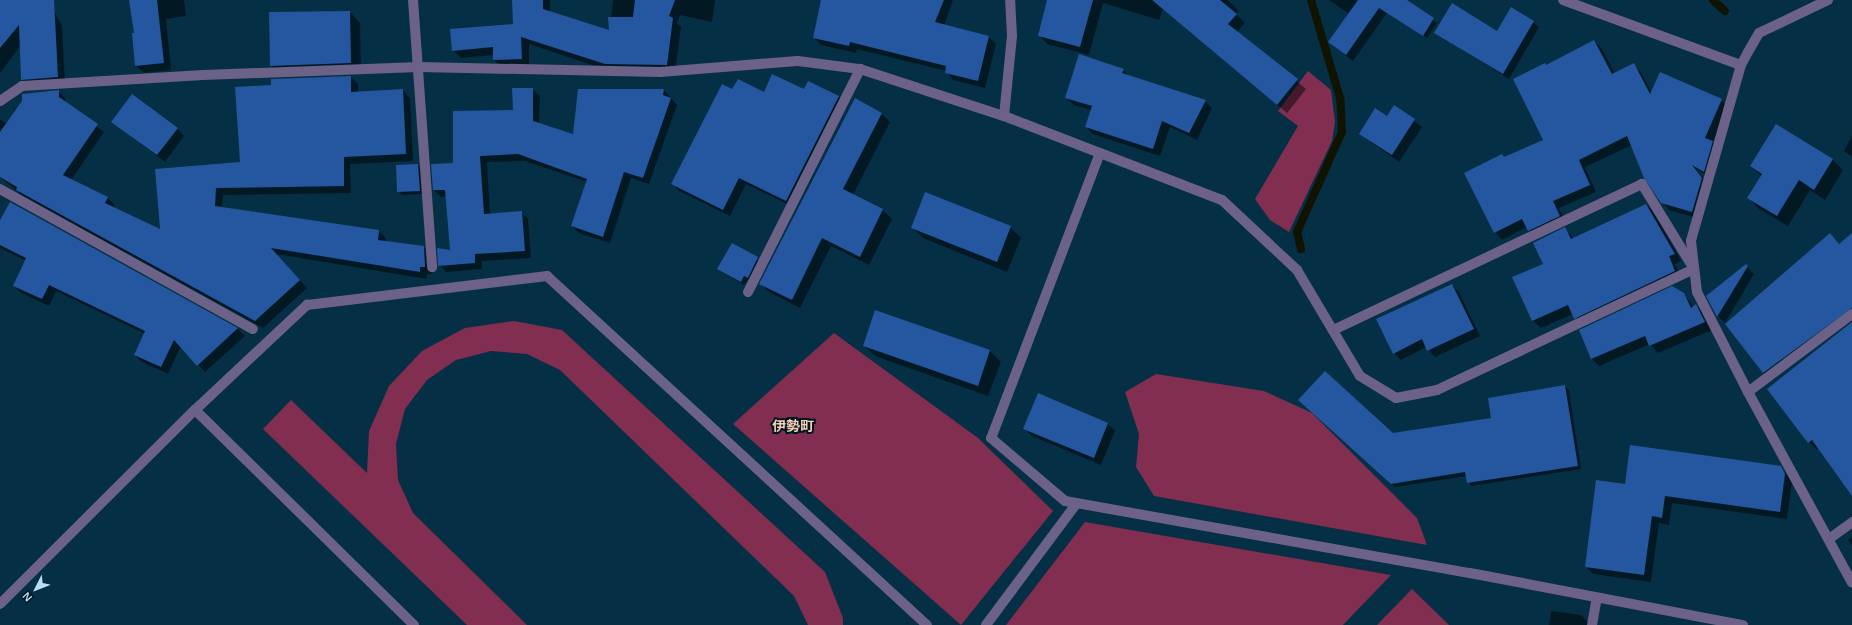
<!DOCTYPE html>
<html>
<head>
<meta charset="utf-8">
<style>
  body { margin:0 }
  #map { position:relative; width:1852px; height:625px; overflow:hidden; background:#052f45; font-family:Helvetica,"Noto Sans JP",sans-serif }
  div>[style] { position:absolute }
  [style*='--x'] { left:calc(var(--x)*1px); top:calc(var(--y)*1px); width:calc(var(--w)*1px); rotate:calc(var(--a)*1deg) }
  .green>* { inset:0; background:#812e51 }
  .shadow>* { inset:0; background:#0007 }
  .stream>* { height:8px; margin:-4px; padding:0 4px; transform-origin:4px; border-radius:4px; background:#0f1300 }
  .building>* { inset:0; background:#24579f }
  .lane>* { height:10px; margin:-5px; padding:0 5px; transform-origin:5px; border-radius:5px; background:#6c6186 }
  .street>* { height:10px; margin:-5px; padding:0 5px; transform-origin:5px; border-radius:5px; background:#6c6186 }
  span { translate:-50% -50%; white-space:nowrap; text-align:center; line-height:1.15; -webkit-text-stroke:4px #011623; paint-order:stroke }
  .quarter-label { font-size:14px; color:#f8d0b3; font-weight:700 }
  .north { position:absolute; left:16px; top:569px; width:40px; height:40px; -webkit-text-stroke:3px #011623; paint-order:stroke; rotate:228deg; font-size:11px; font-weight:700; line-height:16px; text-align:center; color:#bbdef6 }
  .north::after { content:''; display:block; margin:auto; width:14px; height:18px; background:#bbdef6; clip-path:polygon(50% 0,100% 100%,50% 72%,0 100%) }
</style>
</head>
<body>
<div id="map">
  <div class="green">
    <i style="clip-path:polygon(1308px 71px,1331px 90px,1335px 122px,1332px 141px,1289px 232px,1270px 220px,1255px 199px,1298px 126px,1278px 111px)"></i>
    <i style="clip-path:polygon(514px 321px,562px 330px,825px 572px,843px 618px,843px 625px,808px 625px,794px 596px,560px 370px,527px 354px,491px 351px,456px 360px,427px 380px,405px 409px,396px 444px,398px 480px,413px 513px,527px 625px,467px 625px,263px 429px,291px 400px,367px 473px,369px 431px,389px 386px,422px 351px,465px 328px)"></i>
    <i style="clip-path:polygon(834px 333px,978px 438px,1053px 511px,961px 625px,733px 424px)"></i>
    <i style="clip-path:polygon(1156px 374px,1264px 391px,1312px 413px,1417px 518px,1427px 545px,1154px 496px,1136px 467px,1139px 434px,1125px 392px)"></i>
    <i style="clip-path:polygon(1085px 522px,1391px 575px,1343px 625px,1006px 625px)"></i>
    <i style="clip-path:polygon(1412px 589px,1449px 625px,1377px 625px)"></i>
  </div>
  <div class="shadow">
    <i style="clip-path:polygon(0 0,48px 0,62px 26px,65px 84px,29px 86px,22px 79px,21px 45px,0 73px)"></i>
    <i style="clip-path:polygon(130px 0,184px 0,186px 16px,166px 19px,171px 70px,144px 73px,136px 66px,135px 34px)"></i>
    <i style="clip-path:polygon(513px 0,550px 0,550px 12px,610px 31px,613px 0,715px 0,712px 22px,680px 15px,677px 23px,681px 27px,675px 72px,613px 72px,529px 44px,529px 67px,502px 68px,494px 60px,494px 55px,461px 58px,453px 50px,514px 25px)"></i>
    <i style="clip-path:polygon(822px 0,953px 0,944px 25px,989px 37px,996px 44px,985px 88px,953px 80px,946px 71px,857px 49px,856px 53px,821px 45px,814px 38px)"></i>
    <i style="clip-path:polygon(1048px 0,1228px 0,1239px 11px,1236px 14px,1245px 23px,1237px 32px,1306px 89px,1287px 113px,1163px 9px,1159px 20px,1103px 3px,1089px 55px,1047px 44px,1039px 35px)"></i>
    <i style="clip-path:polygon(1329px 0,1396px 0,1353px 61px,1329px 42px,1349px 14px)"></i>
    <i style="clip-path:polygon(1416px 8px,1437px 23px,1427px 38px,1406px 24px)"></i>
    <i style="clip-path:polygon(350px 12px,360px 23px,361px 73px,282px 76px,271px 66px)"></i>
    <i style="clip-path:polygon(1533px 22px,1539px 27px,1509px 79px,1436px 33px,1498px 33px)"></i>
    <i style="clip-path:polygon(1594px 41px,1602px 49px,1615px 74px,1634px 65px,1641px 72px,1652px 93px,1721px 100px,1728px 107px,1713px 142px,1720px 149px,1711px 178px,1696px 169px,1709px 186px,1700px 219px,1669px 210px,1662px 202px,1632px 145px,1585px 167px,1596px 192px,1559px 208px,1566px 223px,1536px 237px,1527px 227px,1502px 240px,1495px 232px,1505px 158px,1544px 140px,1547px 66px)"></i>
    <i style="clip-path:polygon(1123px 70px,1129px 76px,1205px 101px,1212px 108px,1197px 140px,1170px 127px,1160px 156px,1093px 134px,1086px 127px,1091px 110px,1074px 105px,1066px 98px)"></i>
    <i style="clip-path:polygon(351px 77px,358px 84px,358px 92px,403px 90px,410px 98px,413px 161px,350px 164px,351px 193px,223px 195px,222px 208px,379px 231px,386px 238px,385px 242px,424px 247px,431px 254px,432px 274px,427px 274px,427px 279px,276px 254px,307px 288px,263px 328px,24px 197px,0 177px,0 119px,25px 136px,58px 91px,65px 98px,66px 103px,104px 132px,71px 180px,108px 198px,115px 205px,113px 208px,161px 231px,241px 163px,272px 86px)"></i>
    <i style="clip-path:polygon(533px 90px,540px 96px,539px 124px,574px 136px,664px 90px,677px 105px,649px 184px,631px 178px,610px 243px,579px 233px,572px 226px,587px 182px,525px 161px,487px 162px,490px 214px,521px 212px,528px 219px,531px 258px,482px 261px,482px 269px,446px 272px,439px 265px,452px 251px,447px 196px,441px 197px,434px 190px,454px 164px,514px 111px)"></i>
    <i style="clip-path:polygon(805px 90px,839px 97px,845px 104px,793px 207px,746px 184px,730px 216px,679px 191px,673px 184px,733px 91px,764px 93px)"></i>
    <i style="clip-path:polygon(855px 99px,881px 113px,890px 122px,853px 195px,883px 210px,892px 219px,869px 265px,831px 246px,800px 308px,769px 292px,761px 284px)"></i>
    <i style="clip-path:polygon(1395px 107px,1422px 127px,1399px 162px,1360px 134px,1388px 118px)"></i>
    <i style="clip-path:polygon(113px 122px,177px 128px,184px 136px,165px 162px)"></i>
    <i style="clip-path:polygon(1852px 136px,1852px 157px,1844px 151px)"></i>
    <i style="clip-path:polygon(1832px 159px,1843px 170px,1825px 200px,1810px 190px,1788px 226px,1759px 209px,1749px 198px,1762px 177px,1751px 166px)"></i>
    <i style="clip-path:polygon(418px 165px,421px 169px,423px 194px,402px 195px,398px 191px)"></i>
    <i style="clip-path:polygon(10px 203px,238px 329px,245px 336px,205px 372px,181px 346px,168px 374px,142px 362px,135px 355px,145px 334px,56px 291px,49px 306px,21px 293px,14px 286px,26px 261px,0 248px,0 222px)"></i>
    <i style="clip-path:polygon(1646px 205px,1654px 212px,1681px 261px,1675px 264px,1682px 278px,1582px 325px,1573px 314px,1541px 328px,1533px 321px,1514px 278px,1544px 264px,1565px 229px,1574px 239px)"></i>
    <i style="clip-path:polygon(912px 227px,1010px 227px,1021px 238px,1007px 272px,923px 238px)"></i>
    <i style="clip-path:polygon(1852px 237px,1852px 320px,1771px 380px,1763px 372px,1840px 245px)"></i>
    <i style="clip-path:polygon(732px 244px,761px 262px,751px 281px,748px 279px,744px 285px,718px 269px)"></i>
    <i style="clip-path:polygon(1747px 267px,1754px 274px,1725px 323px,1718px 316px,1707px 296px)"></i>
    <i style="clip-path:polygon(1452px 285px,1459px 292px,1480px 336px,1435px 357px,1426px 347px,1401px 360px,1394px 353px)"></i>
    <i style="clip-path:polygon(1683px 293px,1694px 307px,1696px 305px,1703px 312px,1712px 330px,1658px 353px,1650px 344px,1599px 366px,1592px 359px)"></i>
    <i style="clip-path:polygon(876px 311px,990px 351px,1001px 362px,988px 396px,875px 356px,864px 346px)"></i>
    <i style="clip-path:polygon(1852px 324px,1852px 492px,1819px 448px,1817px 450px,1809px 442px)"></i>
    <i style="clip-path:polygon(1565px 386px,1569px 390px,1581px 469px,1471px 486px,1467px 476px,1395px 487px,1303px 403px,1392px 434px,1492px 418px)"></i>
    <i style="clip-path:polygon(1108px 424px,1115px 431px,1101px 465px,1032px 436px,1025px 429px)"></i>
    <i style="clip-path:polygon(1780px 466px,1792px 482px,1787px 519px,1672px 503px,1669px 525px,1659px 523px,1651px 582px,1593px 574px,1586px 567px,1626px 485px)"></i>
    <i style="clip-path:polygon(1852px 537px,1852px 545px,1848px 540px)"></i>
    <i style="clip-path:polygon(1551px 611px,1581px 615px,1591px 625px,1549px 625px)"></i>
  </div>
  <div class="stream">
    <i style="--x:1713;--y:0;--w:16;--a:43"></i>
    <i style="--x:1301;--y:249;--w:17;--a:-103"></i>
    <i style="--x:1297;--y:232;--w:110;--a:-65.8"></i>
    <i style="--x:1342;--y:132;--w:34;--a:-93"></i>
    <i style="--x:1340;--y:98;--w:102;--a:-106.5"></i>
  </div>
  <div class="building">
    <i style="clip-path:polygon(0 0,54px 0,58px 77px,21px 80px,19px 25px,0 48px)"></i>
    <i style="clip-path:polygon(129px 0,157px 0,164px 63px,135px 66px,132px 33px,134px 33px)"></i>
    <i style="clip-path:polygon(512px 0,543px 0,543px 9px,609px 30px,608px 17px,633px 17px,635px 0,675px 0,669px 16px,673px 18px,667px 65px,605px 64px,521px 37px,522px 59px,493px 60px,493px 47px,452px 51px,450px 29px,513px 24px)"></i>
    <i style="clip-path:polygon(821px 0,944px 0,935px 22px,989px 36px,978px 81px,945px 73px,946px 66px,850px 42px,849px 46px,813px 38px)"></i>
    <i style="clip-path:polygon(1047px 0,1093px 0,1080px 47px,1038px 36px)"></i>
    <i style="clip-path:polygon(1152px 0,1220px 0,1237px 14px,1228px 24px,1298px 79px,1277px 105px)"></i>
    <i style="clip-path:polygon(1358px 0,1407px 0,1434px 18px,1423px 36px,1379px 8px,1346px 55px,1328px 42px)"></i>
    <i style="clip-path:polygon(1452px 3px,1497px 31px,1511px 7px,1534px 21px,1503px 74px,1434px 33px)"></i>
    <i style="clip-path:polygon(350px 11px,351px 63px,270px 66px,269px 12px)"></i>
    <i style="clip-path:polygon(1594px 40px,1612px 74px,1634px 63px,1650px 94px,1660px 72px,1722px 99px,1705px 138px,1713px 141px,1704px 172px,1692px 165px,1702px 178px,1692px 212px,1661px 203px,1644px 178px,1627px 136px,1579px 160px,1590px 185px,1553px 201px,1560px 216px,1528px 231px,1522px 219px,1494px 233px,1464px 173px,1502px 154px,1504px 157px,1543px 140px,1513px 79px,1545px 63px,1546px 65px)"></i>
    <i style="clip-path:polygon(1079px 54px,1124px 69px,1122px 73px,1206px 100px,1189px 133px,1162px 121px,1153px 149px,1085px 127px,1092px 106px,1065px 98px)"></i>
    <i style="clip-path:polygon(772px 74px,804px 89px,808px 81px,839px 96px,786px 201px,739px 178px,723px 210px,671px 184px,722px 84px,732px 89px,738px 79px,764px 92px)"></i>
    <i style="clip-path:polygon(351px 76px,351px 92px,403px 89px,406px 154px,344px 157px,344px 186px,216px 188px,215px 206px,379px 230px,378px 240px,424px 246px,425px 267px,420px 267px,420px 272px,271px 248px,300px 280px,255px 321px,16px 190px,17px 187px,0 177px,0 132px,22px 101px,22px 94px,59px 90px,59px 97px,98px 124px,63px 175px,108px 197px,105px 203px,160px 229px,155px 169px,240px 162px,235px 87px,271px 85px,271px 79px)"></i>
    <i style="clip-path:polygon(512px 88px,533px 88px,533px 121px,573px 134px,578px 89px,664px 89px,663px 95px,671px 98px,643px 178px,624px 172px,603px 237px,571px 226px,587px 179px,518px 154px,480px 156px,484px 214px,522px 211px,525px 251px,475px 254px,475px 263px,438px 266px,437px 248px,450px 250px,445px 190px,433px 190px,431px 164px,453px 163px,453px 111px,513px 110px)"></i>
    <i style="clip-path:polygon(132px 94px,178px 128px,157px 155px,111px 122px)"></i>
    <i style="clip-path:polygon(855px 98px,882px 113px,843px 189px,883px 209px,860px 257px,822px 238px,792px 300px,759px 284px)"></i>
    <i style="clip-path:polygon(1394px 105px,1415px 119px,1392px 155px,1359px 134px,1375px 108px,1387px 116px)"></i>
    <i style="clip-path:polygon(1776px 124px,1833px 159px,1814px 190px,1799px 180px,1777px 216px,1747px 198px,1762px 174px,1750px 166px)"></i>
    <i style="clip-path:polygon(418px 164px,420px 191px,397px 192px,396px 165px)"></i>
    <i style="clip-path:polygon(925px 192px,1011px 226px,997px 262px,911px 228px)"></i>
    <i style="clip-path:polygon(10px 202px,238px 328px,197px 366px,174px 340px,161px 367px,134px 355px,145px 331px,49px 285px,42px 299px,13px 286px,26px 258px,0 245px,0 220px)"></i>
    <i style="clip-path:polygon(1646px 204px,1675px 254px,1669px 256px,1675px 271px,1574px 319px,1568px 305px,1532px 321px,1512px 277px,1543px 264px,1533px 243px,1565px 227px,1571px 239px)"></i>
    <i style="clip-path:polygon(1830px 233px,1839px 244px,1852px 233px,1852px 308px,1763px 373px,1725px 324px)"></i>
    <i style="clip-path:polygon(732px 243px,758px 257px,748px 278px,744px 276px,741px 282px,717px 269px)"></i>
    <i style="clip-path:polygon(1746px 264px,1748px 266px,1717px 317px,1706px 296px)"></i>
    <i style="clip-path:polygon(1452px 284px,1474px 329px,1427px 351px,1422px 339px,1393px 354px,1376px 319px)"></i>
    <i style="clip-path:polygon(1672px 286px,1684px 293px,1691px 308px,1696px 304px,1705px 322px,1649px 346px,1645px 336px,1591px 359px,1579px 330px)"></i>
    <i style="clip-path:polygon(875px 310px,990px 350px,978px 386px,863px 346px)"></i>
    <i style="clip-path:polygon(1852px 322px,1852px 496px,1812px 440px,1808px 443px,1767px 389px)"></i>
    <i style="clip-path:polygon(1325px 371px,1393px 433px,1491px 418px,1488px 398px,1565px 385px,1578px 466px,1467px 483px,1465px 472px,1391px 484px,1298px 400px)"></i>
    <i style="clip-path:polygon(1038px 393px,1108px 423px,1094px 458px,1023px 429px)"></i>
    <i style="clip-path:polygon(1630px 445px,1781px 466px,1785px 474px,1780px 512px,1665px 496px,1662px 518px,1652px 516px,1644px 575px,1585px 567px,1596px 480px,1625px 484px)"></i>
  </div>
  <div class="lane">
    <i style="--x:0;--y:604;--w:275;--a:-44.9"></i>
    <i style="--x:414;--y:625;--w:307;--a:-135.5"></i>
    <i style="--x:195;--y:410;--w:154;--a:-43.2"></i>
    <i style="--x:307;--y:305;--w:242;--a:-6.9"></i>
    <i style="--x:547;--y:276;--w:516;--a:42.57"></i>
    <i style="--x:986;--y:625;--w:152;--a:-53.3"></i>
    <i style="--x:1592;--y:625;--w:28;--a:-80"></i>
  </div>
  <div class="street">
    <i style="--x:413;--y:0;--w:268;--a:85.9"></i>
    <i style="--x:1563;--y:0;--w:189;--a:20.1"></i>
    <i style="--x:1828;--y:0;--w:76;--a:154.4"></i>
    <i style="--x:1759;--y:33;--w:22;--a:120"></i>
    <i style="--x:1748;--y:52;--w:15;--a:118"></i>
    <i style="--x:1741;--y:65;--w:183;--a:105.9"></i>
    <i style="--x:1691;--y:241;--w:51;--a:83.3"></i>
    <i style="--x:1697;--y:292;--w:112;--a:63"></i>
    <i style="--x:1748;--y:392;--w:217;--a:61.4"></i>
    <i style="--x:0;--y:101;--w:27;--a:-34"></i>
    <i style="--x:22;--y:86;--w:181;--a:-3.5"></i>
    <i style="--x:203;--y:75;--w:216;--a:-2.1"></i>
    <i style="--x:419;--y:67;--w:241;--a:1.2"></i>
    <i style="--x:660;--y:72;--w:138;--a:-4.6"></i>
    <i style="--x:798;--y:61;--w:63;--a:7.4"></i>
    <i style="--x:860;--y:69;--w:151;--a:18.1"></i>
    <i style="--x:1004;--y:116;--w:80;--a:-84.3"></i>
    <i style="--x:1012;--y:36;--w:36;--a:-93"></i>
    <i style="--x:1004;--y:116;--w:234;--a:21.1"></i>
    <i style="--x:1222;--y:200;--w:103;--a:43"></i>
    <i style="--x:1297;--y:270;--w:123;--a:59.3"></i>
    <i style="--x:1360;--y:376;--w:42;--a:31.4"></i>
    <i style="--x:1396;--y:398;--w:42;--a:-11"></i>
    <i style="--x:1437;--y:390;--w:284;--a:-25.2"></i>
    <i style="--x:1694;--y:269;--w:100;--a:-121.5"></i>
    <i style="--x:1642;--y:184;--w:342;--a:154.7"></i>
    <i style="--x:1100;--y:153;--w:305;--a:110.9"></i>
    <i style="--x:991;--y:438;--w:97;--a:40.4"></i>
    <i style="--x:1065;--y:501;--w:411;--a:10.1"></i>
    <i style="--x:1470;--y:573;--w:278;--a:10.8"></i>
    <i style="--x:0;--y:189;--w:289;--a:29"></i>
    <i style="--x:748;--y:292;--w:250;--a:-63.3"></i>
    <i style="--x:1748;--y:392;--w:130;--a:-36.9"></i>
    <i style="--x:1829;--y:539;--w:29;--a:-36"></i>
  </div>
  <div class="quarter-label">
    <span style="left:793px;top:426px">伊勢町</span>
  </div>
  <div class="north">N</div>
</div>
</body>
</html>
